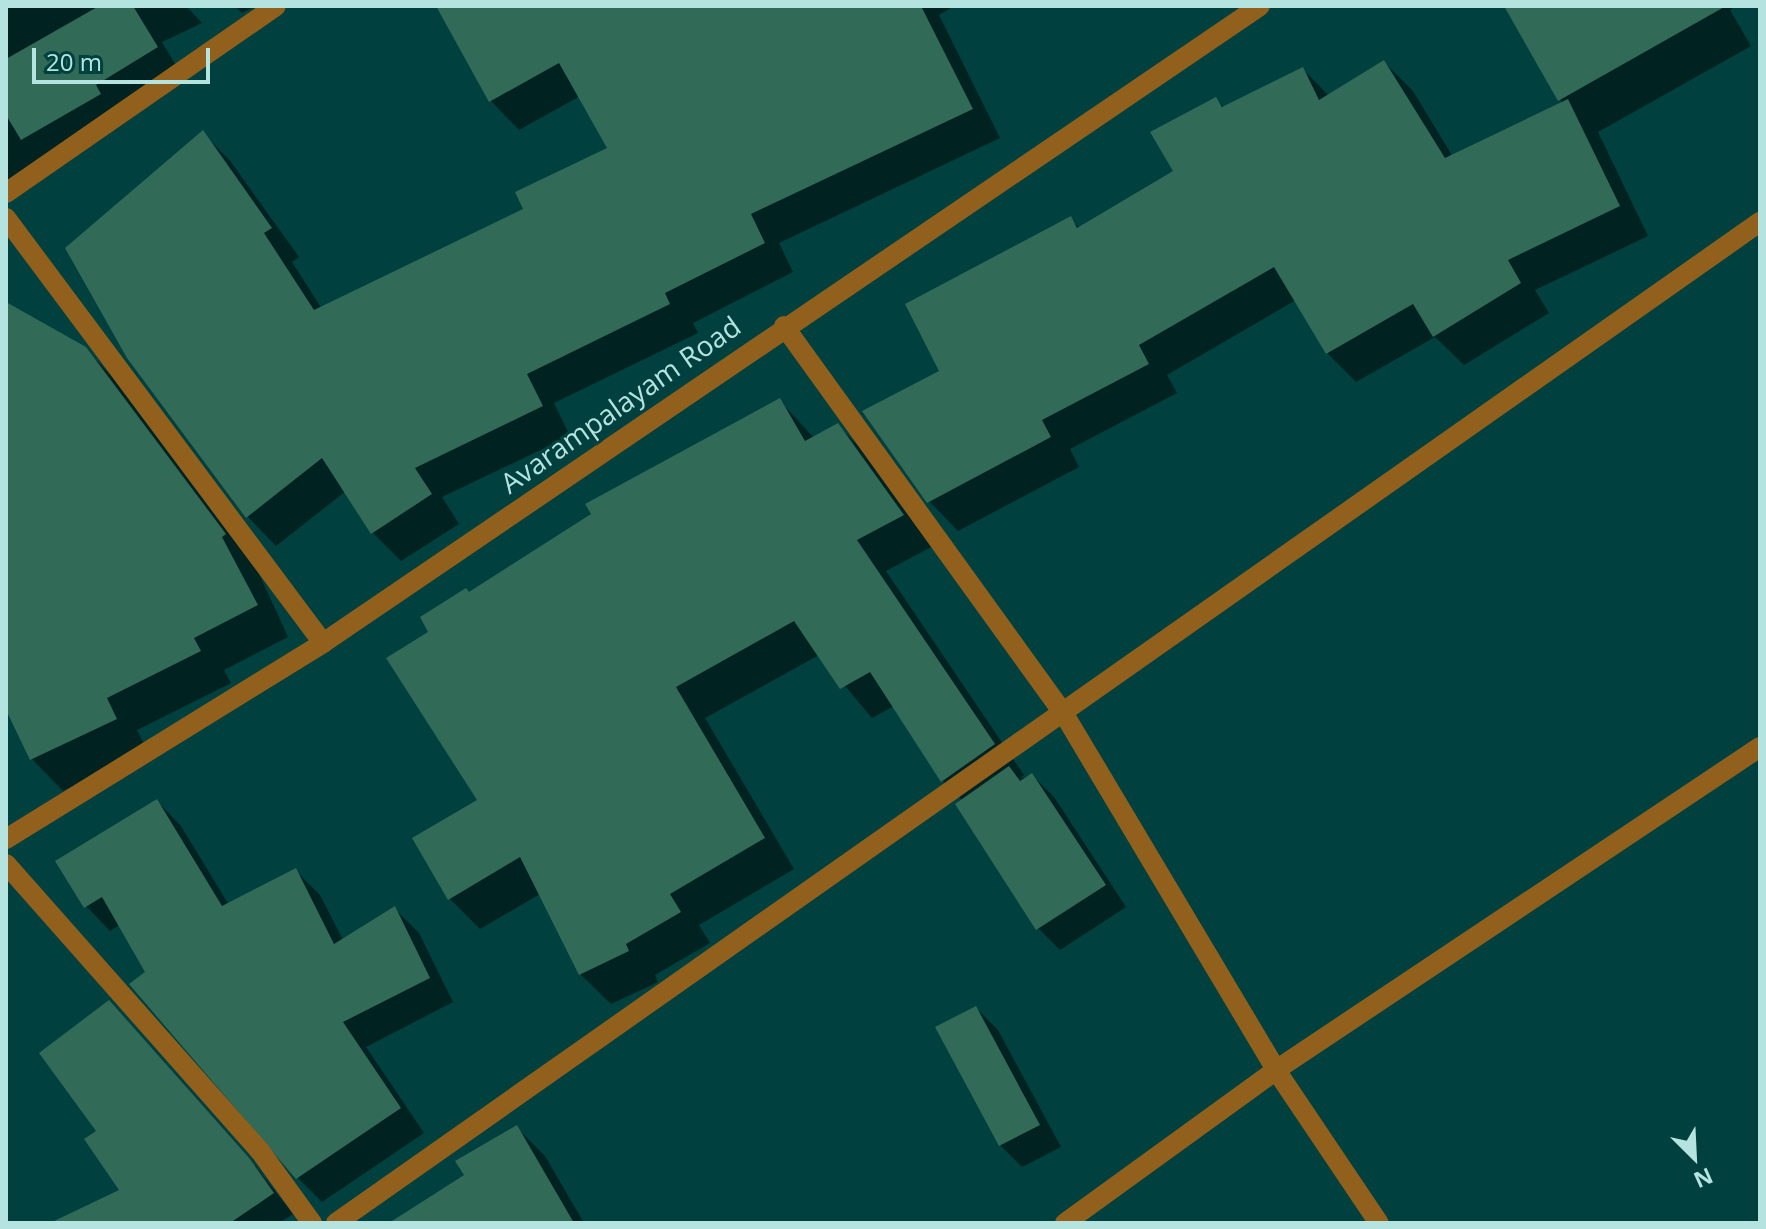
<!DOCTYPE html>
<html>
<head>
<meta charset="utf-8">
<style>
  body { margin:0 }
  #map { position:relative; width:1766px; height:1229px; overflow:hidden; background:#00403e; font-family:"Open Sans",sans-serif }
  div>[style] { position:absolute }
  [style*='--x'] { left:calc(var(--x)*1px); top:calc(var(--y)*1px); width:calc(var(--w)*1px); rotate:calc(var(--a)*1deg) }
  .shadow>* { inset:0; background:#0007 }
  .building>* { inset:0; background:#326a58 }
  .minor>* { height:20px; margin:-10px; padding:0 10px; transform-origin:10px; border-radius:10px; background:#91601c }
  .tertiary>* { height:20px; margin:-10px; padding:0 10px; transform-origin:10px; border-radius:10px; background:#91601c }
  span { translate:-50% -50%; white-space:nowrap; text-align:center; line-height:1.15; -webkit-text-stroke:6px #00403e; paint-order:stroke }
  .street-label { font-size:28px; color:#b4e3e0 }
  .frame { position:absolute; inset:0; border:8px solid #b4e3e0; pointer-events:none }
  .north { position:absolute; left:1654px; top:1117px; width:80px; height:80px; -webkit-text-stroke:6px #00403e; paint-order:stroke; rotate:156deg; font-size:22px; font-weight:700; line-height:32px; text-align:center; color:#b4e3e0 }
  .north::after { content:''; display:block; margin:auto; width:28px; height:36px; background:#b4e3e0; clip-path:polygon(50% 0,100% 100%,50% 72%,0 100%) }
  .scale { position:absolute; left:32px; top:48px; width:178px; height:36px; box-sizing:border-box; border:4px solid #b4e3e0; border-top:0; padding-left:10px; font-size:24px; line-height:28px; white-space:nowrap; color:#b4e3e0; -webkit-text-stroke:6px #00403e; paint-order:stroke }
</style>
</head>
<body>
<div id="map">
  <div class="shadow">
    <i style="clip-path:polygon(6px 6px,186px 6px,202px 23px,162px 42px,178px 69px,6px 183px)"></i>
    <i style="clip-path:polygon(235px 6px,256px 6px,242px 13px)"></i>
    <i style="clip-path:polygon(438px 6px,954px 6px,939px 15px,1000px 138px,779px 243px,793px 272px,693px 323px,698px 333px,554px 403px,570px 436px,442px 497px,459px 524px,401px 561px,372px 532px,346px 491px,276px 546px,248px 517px,203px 133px,231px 162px,299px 257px,292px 262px,322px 309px,526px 210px,610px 149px,580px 96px,519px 130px,491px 101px)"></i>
    <i style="clip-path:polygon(1506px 6px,1736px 6px,1730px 10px,1751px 46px,1598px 132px,1648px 236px,1535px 290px,1549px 313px,1464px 365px,1435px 337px,1356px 382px,1327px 353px,1296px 300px,1167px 375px,1177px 393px,1070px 449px,1079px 467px,958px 531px,929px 501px,942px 372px,1070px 219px,1080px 228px,1176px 172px,1216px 99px,1225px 108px,1303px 69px,1329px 96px,1384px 62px,1413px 91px,1453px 157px,1563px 104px)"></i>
    <i style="clip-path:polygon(6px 304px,84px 348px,117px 381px,256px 567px,288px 637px,224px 670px,231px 683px,137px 730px,147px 750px,63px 791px,32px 759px,6px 705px)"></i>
    <i style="clip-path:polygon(779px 400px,814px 438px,838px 426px,869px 456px,933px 546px,886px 571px,1024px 775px,1019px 779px,1032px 775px,1054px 797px,1126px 907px,1060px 950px,1038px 928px,963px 801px,943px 781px,894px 706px,872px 718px,819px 655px,705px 718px,794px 869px,699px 925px,710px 943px,655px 975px,658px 982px,611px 1004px,580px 974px,540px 894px,480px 929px,450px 899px,479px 801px,431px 633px,469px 594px)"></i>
    <i style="clip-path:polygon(157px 801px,181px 826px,229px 905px,296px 871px,320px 895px,343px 940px,395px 909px,419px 933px,453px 1002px,366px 1047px,424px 1133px,322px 1202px,297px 1177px,147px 973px,120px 925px,110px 931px,86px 906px)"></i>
    <i style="clip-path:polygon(976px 1008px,998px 1030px,1061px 1147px,1022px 1167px,1000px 1145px)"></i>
    <i style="clip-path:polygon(517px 1128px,545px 1156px,584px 1223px,393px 1223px,466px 1176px)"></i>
    <i style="clip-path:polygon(249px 1158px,293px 1214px,279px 1223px,55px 1223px)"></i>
  </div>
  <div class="building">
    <i style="clip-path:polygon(99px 6px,133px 6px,158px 47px,96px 85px,101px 94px,21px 140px,6px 115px,6px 59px)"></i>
    <i style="clip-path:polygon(436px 6px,921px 6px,973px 109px,751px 214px,765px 243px,665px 293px,670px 304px,527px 374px,543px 406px,415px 468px,432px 494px,371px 534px,322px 458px,246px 518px,127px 358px,65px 248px,203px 130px,272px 228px,264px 233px,314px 310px,523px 209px,515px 192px,607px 148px,559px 63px,489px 102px)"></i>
    <i style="clip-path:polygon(1504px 6px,1726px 6px,1558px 101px)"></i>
    <i style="clip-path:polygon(1384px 60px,1445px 158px,1568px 99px,1620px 206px,1508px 260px,1521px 283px,1433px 337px,1413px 304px,1326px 354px,1274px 267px,1139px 345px,1149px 364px,1042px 420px,1051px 437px,927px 503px,862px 411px,939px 371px,905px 304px,1071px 216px,1077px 228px,1173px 171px,1150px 132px,1216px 97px,1222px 107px,1303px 67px,1319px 100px)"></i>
    <i style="clip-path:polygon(6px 302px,86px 347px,226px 534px,222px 537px,258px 605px,194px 638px,201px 651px,107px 698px,117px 719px,30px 760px,6px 710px)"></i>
    <i style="clip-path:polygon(780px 398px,805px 441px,838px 423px,904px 515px,857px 540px,995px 744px,941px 782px,870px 672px,840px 689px,794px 621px,676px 687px,765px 838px,670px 894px,681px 912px,626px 944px,629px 951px,579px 975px,520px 857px,448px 900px,412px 838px,477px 800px,386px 658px,428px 632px,420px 617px,466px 588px,469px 592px,591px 514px,585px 504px)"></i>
    <i style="clip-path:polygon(1009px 766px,1020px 781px,1032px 773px,1106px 885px,1036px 930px,955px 804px)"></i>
    <i style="clip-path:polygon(157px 799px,222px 906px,296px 868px,334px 944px,395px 906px,430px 978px,343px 1022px,401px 1108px,296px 1179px,129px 984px,145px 972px,102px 897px,84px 908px,55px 861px)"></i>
    <i style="clip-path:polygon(109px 1000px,250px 1159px,274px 1193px,230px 1223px,50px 1223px,119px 1190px,84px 1139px,96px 1131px,39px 1053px)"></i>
    <i style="clip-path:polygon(976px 1006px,1040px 1125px,999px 1146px,935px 1027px)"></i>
    <i style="clip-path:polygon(517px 1125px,574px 1223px,389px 1223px,464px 1175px,455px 1161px)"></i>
  </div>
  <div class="minor">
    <i style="--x:6;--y:193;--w:328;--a:-34.7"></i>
    <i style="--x:6;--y:218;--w:530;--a:53.28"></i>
    <i style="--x:784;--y:326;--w:478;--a:54.2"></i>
    <i style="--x:1064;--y:714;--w:414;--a:59.2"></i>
    <i style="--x:1276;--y:1070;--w:184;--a:56.1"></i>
    <i style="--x:6;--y:864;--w:383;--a:48.5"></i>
    <i style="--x:260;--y:1151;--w:89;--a:54.2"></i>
    <i style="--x:336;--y:1223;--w:1741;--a:-35.11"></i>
    <i style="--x:1065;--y:1223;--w:261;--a:-35.9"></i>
    <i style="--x:1276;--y:1070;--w:582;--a:-33.72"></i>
  </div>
  <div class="tertiary">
    <i style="--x:6;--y:839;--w:373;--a:-31.7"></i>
    <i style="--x:323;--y:643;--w:1133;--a:-34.21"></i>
  </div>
  <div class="street-label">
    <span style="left:620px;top:404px;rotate:-35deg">Avarampalayam Road</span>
  </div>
  <div class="frame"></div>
  <div class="north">N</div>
  <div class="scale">20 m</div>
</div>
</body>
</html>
